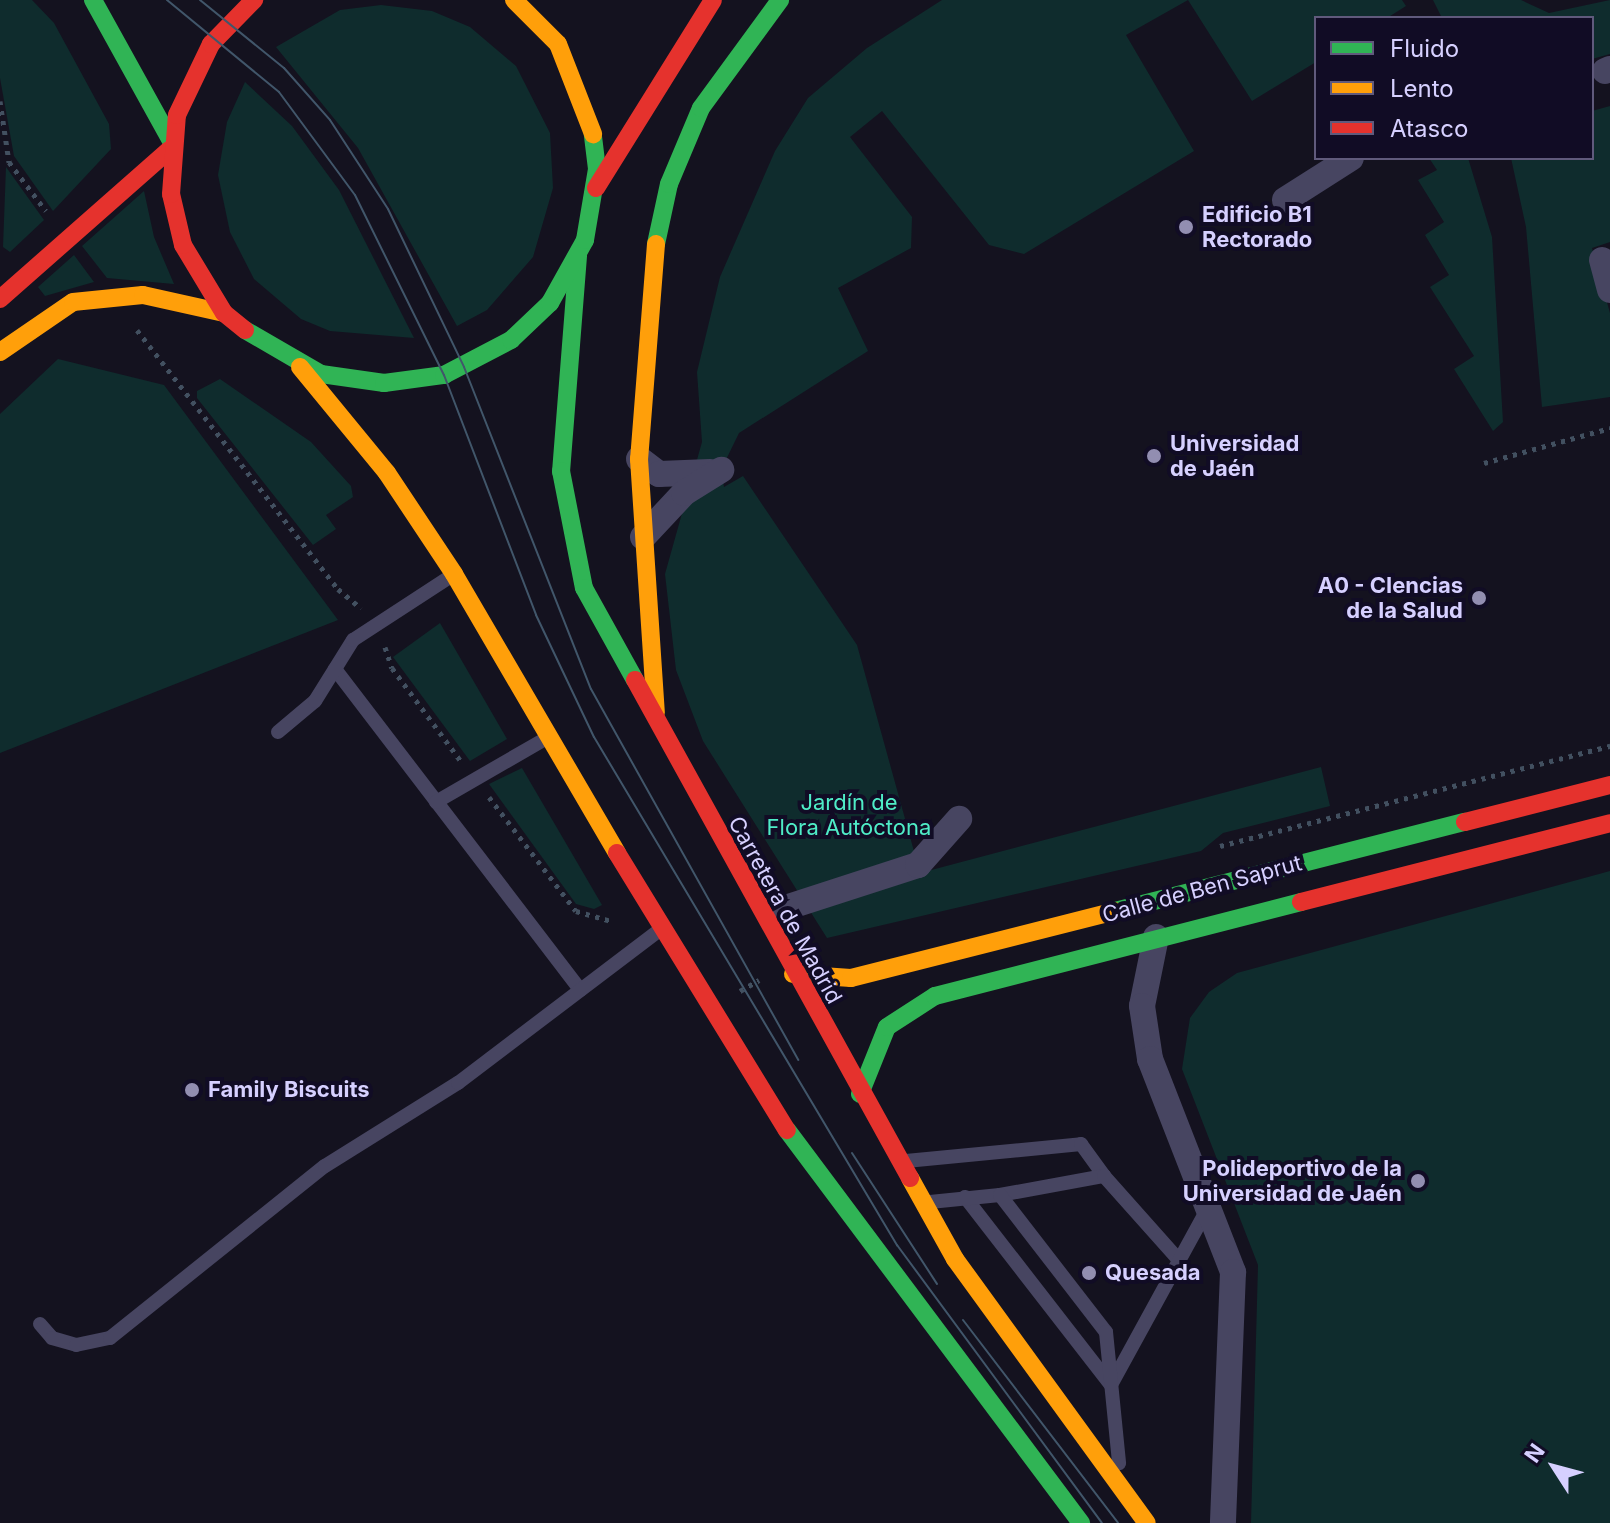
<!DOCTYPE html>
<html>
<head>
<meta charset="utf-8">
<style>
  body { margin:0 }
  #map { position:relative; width:1610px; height:1523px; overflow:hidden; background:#14121f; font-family:Inter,sans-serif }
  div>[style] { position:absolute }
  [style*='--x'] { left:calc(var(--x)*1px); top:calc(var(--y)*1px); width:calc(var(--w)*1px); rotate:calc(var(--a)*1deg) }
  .green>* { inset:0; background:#0f2c2d }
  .path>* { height:5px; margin-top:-2.5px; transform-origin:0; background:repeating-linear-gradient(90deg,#425060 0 4px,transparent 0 10px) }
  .lane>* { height:14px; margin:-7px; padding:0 7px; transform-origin:7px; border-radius:7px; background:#474561 }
  .street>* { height:26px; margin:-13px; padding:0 13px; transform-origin:13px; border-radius:13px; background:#474561 }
  .fast>* { height:18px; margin:-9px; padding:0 9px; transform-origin:9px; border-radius:9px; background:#30b455 }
  .slow>* { height:18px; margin:-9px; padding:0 9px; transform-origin:9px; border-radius:9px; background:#ff9f0a }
  .jam>* { height:18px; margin:-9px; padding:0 9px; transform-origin:9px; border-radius:9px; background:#e5322d }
  .tram>* { height:2px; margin:-1px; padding:0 1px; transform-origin:1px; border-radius:1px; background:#41566a }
  .dots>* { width:22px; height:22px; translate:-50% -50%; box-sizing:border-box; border:4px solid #110c25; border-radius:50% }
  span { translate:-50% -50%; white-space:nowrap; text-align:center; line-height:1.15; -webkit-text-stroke:8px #110c25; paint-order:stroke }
  .poi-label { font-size:22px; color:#d6d0ff; font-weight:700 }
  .left { translate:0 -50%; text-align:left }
  .right { translate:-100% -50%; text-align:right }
  .park-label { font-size:22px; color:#4fecc7 }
  .street-label { font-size:22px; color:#d6d0ff }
  .legend { position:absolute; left:1314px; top:16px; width:280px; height:144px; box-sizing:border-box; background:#110c25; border:2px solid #605a7c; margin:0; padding:10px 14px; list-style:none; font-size:24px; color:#d6d0ff }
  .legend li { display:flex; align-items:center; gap:16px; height:40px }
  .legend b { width:40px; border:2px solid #605a7c }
  .north { position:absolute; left:1514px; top:1427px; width:80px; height:80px; -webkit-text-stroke:6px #110c25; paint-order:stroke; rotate:306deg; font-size:22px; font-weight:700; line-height:32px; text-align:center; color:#d6d0ff }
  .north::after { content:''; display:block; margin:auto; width:28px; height:36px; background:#d6d0ff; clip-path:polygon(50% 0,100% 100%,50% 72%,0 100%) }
</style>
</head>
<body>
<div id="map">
  <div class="green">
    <i style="clip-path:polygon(0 0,32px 0,54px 23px,109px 124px,111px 149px,53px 211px,14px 156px,0 78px)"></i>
    <i style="clip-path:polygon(942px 0,1402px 0,1406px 6px,1387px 18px,1316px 18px,1316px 62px,1252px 101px,1188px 0,1126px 35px,1194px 151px,1024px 254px,989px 245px,882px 111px,850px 137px,912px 217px,911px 248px,838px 288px,868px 351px,739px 433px,721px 470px,724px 487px,743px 476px,857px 645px,920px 873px,1321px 767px,1330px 806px,1223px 833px,1201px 851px,827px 938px,703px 741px,676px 670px,665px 574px,702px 442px,697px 372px,720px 277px,775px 151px,808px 98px,867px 48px)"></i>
    <i style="clip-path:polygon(1433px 0,1521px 0,1549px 13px,1610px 0,1610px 54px,1592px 59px,1592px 18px,1442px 18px)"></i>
    <i style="clip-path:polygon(381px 5px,432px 11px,470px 27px,516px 66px,550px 133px,553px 188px,533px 257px,487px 310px,457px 326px,358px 148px,276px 47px,340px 10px)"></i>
    <i style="clip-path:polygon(245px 82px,292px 126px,339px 190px,414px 338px,330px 331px,301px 319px,254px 279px,230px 232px,218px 175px,227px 122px)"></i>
    <i style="clip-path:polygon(1610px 106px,1610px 242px,1592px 248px,1610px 313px,1610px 397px,1542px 407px,1526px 227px,1511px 158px,1592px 158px,1592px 111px)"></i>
    <i style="clip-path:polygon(1429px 158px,1468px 158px,1492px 237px,1503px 422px,1493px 431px,1454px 369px,1474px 356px,1430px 287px,1449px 275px,1425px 235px,1444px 222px,1418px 180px,1437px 170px)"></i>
    <i style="clip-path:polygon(6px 167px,44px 220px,10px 252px,3px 247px)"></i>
    <i style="clip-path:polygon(144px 191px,154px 237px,174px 284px,107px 278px,82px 246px)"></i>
    <i style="clip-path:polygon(74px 255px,94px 282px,45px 296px,38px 287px)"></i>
    <i style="clip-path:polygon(58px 359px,164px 385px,338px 620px,0 753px,0 414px)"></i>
    <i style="clip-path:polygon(220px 379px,311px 442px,351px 486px,353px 497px,326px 515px,336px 529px,313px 545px,197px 398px,197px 391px)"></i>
    <i style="clip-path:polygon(440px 623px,507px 739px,470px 761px,393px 657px)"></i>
    <i style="clip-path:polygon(522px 768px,602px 905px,594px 909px,576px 904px,489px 784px)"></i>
    <i style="clip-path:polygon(1610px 871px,1610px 1523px,1251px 1523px,1258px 1265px,1182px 1069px,1190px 1018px,1209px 992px,1237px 973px)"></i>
  </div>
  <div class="path">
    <i style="--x:0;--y:101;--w:62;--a:81.6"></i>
    <i style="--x:9;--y:162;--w:61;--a:52.9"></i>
    <i style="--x:137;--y:330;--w:328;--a:52.2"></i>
    <i style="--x:338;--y:589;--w:30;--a:40"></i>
    <i style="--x:1484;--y:463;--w:131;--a:-15.5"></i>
    <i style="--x:385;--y:647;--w:22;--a:72"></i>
    <i style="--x:392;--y:668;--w:119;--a:53.5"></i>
    <i style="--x:489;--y:797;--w:143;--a:52.7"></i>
    <i style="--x:576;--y:911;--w:37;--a:16"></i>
    <i style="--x:1220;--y:846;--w:403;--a:-14.4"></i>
    <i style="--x:740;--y:991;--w:22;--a:-30"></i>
  </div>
  <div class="lane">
    <i style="--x:335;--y:669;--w:404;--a:52.6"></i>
    <i style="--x:278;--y:732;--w:48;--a:-40"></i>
    <i style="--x:315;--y:701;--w:72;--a:-58.1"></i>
    <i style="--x:353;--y:640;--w:117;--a:-33.1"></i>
    <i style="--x:436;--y:802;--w:126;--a:-30"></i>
    <i style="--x:906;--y:1161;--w:176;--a:-5.5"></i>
    <i style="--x:1081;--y:1144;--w:39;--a:54"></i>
    <i style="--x:1000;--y:1195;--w:106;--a:-10.4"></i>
    <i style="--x:1104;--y:1176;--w:111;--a:48.3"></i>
    <i style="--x:965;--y:1197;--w:238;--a:52.2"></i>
    <i style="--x:1111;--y:1385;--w:202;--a:-61.3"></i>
    <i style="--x:930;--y:1202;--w:70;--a:-5.7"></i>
    <i style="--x:1000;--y:1195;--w:173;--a:52.3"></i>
    <i style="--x:1106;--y:1332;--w:132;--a:84.3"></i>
    <i style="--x:40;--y:1324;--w:18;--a:49"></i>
    <i style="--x:52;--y:1338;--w:25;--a:16"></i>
    <i style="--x:76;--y:1345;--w:35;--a:-12"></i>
    <i style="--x:110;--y:1338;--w:275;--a:-38.7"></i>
    <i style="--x:325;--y:1166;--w:157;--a:-32"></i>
    <i style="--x:458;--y:1083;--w:250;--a:-37.2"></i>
  </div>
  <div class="street">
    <i style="--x:1605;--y:71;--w:5;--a:-22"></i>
    <i style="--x:1285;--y:200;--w:78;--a:-32.5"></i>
    <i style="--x:1602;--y:260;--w:31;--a:75"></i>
    <i style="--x:639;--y:459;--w:25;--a:37"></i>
    <i style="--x:659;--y:474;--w:51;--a:-2.2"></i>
    <i style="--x:643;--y:537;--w:60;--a:-47"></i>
    <i style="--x:684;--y:493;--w:44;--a:-31.9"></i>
    <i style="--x:785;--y:908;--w:140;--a:-17.9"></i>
    <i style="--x:918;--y:865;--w:62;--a:-48.3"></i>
    <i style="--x:1156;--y:937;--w:70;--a:101.5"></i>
    <i style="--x:1142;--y:1006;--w:54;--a:81.4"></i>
    <i style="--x:1150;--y:1059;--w:229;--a:68.7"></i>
    <i style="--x:1233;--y:1272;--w:251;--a:92.3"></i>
  </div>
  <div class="fast">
    <i style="--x:93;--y:0;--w:161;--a:61"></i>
    <i style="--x:656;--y:244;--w:61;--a:-77.8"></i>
    <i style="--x:669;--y:184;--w:82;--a:-67.2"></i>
    <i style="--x:701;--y:108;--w:134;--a:-53.8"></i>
    <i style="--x:578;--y:256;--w:216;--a:94.5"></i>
    <i style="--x:561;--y:471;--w:119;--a:78.9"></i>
    <i style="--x:584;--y:588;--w:105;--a:61"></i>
    <i style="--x:245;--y:330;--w:88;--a:30.1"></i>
    <i style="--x:321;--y:374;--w:64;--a:8.1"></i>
    <i style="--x:384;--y:383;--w:61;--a:-7.6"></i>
    <i style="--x:444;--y:375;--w:76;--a:-27.6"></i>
    <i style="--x:511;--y:340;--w:54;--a:-43.5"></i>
    <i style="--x:550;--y:303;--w:72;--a:-60.9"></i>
    <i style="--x:585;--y:240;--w:72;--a:-80.4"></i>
    <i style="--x:597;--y:169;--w:35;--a:-97"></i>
    <i style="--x:1115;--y:911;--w:361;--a:-14.3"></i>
    <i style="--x:860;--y:1094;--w:72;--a:-68.1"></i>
    <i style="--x:887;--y:1027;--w:57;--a:-32.9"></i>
    <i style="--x:935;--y:996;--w:378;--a:-14.4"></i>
    <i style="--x:787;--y:1130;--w:491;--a:53.2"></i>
  </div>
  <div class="slow">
    <i style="--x:514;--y:0;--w:62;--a:45"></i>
    <i style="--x:558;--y:44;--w:97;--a:68.7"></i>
    <i style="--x:656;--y:244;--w:216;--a:94.5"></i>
    <i style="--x:639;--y:459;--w:254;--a:86.2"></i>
    <i style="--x:0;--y:352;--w:88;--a:-34.4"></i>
    <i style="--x:73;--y:302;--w:70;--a:-5.7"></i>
    <i style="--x:143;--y:295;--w:83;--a:12.5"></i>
    <i style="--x:300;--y:367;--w:137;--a:50.6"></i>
    <i style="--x:387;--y:473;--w:121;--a:56.4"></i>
    <i style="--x:454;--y:574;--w:323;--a:59.7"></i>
    <i style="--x:793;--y:974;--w:58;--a:3.9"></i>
    <i style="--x:851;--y:978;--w:272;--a:-14.2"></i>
    <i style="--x:910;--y:1178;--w:93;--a:60.9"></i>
    <i style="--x:955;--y:1259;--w:326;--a:54"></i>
  </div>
  <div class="jam">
    <i style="--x:596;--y:188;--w:221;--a:-58.1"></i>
    <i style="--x:0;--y:299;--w:225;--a:-41.4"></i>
    <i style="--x:245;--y:330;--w:27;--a:-141"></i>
    <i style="--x:224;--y:313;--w:79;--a:-121.1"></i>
    <i style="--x:183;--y:245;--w:52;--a:-103.2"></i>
    <i style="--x:171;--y:194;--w:79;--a:-85.7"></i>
    <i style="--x:177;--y:115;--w:79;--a:-64.4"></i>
    <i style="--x:211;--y:44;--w:62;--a:-45.7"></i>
    <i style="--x:635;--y:680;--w:569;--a:61.09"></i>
    <i style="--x:1465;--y:822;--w:150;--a:-14.3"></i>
    <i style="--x:617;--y:853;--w:325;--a:58.5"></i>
    <i style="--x:1301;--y:902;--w:319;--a:-14.3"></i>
  </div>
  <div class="tram">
    <i style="--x:167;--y:0;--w:145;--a:39.4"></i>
    <i style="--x:279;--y:92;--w:128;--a:53.6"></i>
    <i style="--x:355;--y:195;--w:201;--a:63.7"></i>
    <i style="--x:444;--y:375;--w:257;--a:69"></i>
    <i style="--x:536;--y:615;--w:135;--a:64.6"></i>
    <i style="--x:594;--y:737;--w:592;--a:59.19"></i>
    <i style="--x:897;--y:1245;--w:345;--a:53.6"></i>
    <i style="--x:200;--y:0;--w:108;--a:39"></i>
    <i style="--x:284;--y:68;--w:69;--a:48.5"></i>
    <i style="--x:330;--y:120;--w:106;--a:56.9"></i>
    <i style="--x:388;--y:209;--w:175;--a:64.3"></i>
    <i style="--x:464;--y:367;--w:346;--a:68.5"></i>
    <i style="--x:591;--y:689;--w:425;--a:60.8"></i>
    <i style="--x:852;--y:1153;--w:156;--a:57"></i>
    <i style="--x:963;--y:1320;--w:255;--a:52.6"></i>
  </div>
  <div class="dots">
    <i style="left:1186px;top:227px;background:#928eb1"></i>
    <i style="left:1154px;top:456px;background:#928eb1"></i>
    <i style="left:1479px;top:598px;background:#928eb1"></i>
    <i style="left:192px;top:1090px;background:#928eb1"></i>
    <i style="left:1418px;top:1181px;background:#928eb1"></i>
    <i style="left:1089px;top:1273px;background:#928eb1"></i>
  </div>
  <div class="poi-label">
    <span class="left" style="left:1202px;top:227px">Edificio B1<br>Rectorado</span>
    <span class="left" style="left:1170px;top:456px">Universidad<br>de Jaén</span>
    <span class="right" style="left:1463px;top:598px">A0 - CIencias<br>de la Salud</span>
    <span class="left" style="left:208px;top:1090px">Family Biscuits</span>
    <span class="right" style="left:1402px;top:1181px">Polideportivo de la<br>Universidad de Jaén</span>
    <span class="left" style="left:1105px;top:1273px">Quesada</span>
  </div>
  <div class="park-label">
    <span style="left:849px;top:815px">Jardín de<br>Flora Autóctona</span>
  </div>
  <div class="street-label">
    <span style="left:1202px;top:889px;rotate:-15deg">Calle de Ben Saprut</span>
    <span style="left:785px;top:910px;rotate:61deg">Carretera de Madrid</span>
  </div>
  <ul class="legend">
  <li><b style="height:10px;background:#30b455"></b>Fluido</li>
  <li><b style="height:10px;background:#ff9f0a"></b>Lento</li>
  <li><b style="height:10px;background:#e5322d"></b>Atasco</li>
  </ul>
  <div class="north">N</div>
</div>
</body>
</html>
